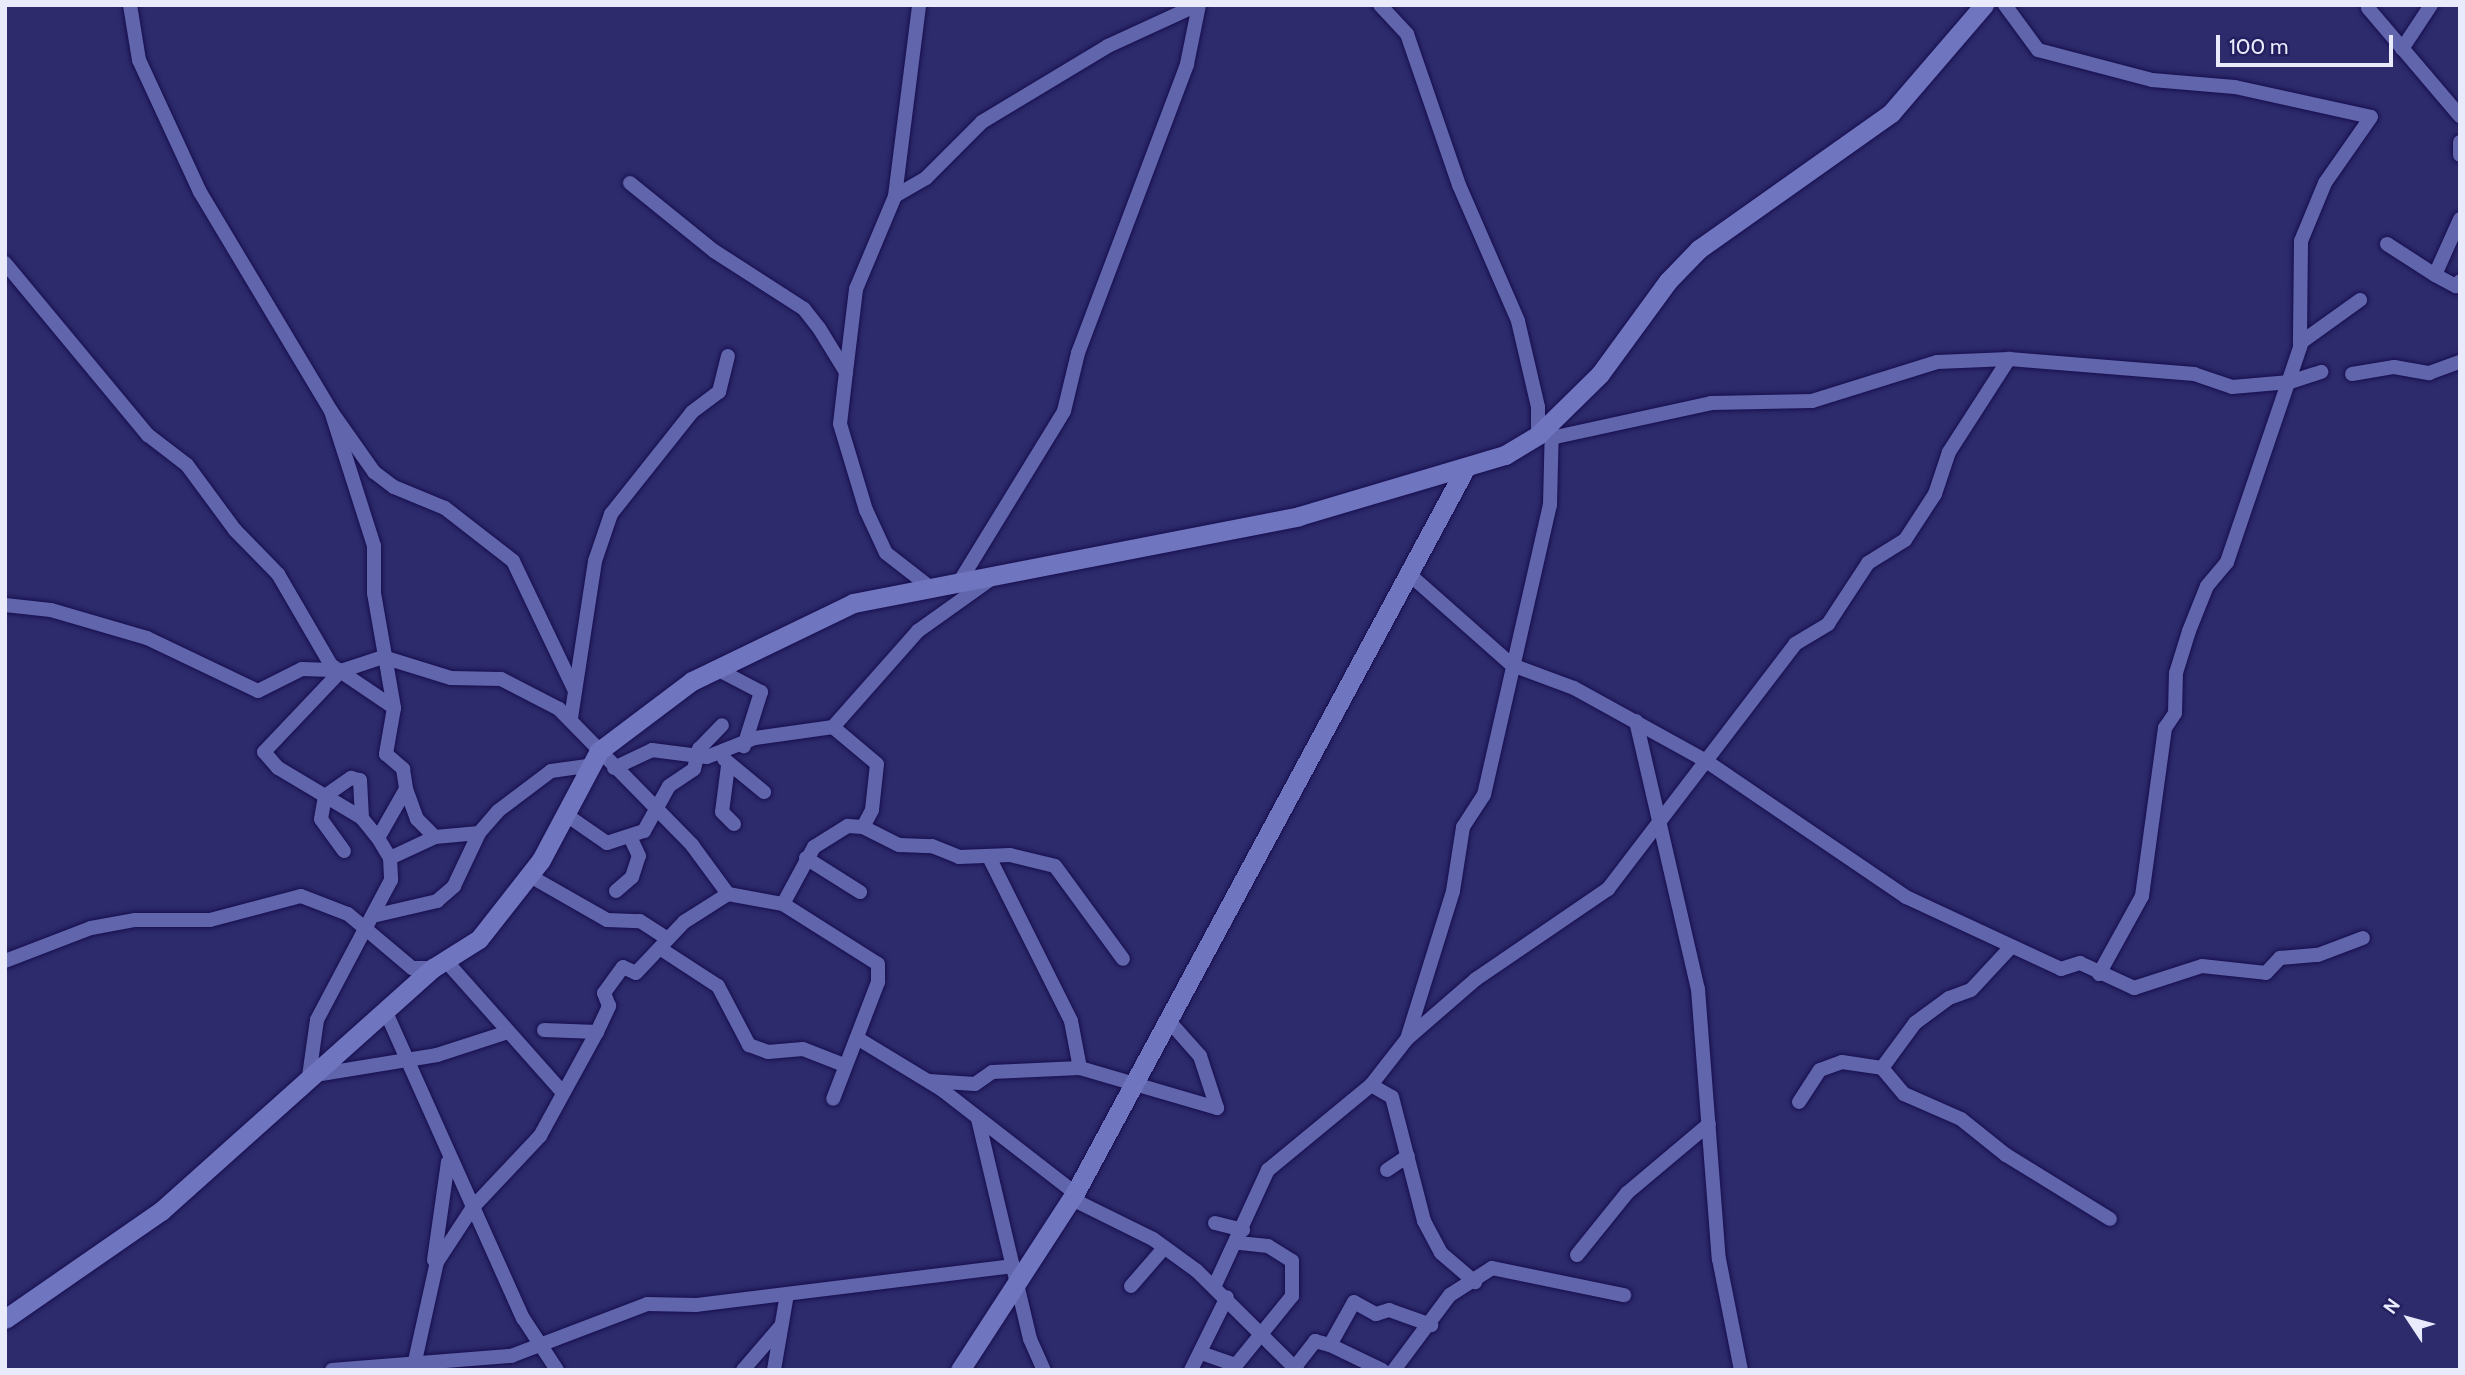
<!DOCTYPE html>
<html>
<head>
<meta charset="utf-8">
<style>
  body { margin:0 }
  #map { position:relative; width:2465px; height:1375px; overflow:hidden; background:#2d2b6c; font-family:Cabin,sans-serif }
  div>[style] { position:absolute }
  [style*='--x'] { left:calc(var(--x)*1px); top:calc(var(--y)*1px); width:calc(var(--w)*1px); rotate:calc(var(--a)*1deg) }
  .roads { filter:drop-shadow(0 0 2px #170e4e) drop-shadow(0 0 2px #170e4e) }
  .street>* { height:14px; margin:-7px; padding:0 7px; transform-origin:7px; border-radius:7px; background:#6165ac }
  .secondary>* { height:19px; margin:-9.5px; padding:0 9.5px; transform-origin:9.5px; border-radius:9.5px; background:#7075c0 }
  span { translate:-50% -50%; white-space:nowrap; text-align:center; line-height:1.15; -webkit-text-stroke:7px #242060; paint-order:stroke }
  .frame { position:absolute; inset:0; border:7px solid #e9ebfc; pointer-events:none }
  .north { position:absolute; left:2374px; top:1284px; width:70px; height:70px; -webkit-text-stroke:5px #242060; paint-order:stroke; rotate:306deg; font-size:19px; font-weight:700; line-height:28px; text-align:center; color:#e9ebfc }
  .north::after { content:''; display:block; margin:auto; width:24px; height:32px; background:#e9ebfc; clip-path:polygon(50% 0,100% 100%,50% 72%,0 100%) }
  .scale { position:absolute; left:2216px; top:35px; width:177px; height:32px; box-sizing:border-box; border:4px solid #e9ebfc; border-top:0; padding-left:9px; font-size:21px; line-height:24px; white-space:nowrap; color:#e9ebfc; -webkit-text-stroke:5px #242060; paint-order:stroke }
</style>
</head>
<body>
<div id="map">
  <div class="roads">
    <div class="street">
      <i style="--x:130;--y:5;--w:56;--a:80.7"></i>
      <i style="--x:139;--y:60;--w:145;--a:65.2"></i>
      <i style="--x:200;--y:192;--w:255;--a:59.1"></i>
      <i style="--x:331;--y:411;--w:75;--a:54.8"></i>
      <i style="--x:374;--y:472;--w:25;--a:37"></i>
      <i style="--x:394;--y:487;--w:55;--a:22.4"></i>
      <i style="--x:445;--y:508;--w:86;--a:37.9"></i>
      <i style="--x:513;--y:561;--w:142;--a:64.5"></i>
      <i style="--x:1380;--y:5;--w:40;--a:47"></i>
      <i style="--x:1407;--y:34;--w:160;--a:71"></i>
      <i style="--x:1459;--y:185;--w:148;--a:66.5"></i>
      <i style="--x:1518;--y:321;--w:88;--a:76.9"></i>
      <i style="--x:1538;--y:407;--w:28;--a:90"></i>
      <i style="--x:2005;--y:5;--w:56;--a:53.7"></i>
      <i style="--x:2038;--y:50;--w:118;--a:14.7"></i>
      <i style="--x:2152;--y:80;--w:83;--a:4.8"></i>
      <i style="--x:2235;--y:87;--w:139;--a:12.4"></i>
      <i style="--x:2371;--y:117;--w:80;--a:124.9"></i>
      <i style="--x:2325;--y:183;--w:63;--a:112.5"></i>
      <i style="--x:2301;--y:241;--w:102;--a:90.6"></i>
      <i style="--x:2300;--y:343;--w:74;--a:-35.6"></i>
      <i style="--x:2368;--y:8;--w:142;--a:49.6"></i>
      <i style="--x:2402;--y:49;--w:53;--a:-56.6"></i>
      <i style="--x:2460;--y:142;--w:13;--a:90"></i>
      <i style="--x:630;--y:183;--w:108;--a:39"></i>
      <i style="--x:714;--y:251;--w:107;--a:32.8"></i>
      <i style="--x:804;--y:309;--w:24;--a:52"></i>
      <i style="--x:819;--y:328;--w:52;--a:58.5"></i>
      <i style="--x:846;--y:372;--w:52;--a:96.6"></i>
      <i style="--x:840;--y:424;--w:90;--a:73.2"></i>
      <i style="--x:866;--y:510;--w:47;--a:65.1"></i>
      <i style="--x:886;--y:553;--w:57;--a:37.9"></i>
      <i style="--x:895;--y:196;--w:36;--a:-30"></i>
      <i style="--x:926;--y:178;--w:79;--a:-45"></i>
      <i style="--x:982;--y:122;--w:147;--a:-31.1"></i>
      <i style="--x:1108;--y:46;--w:98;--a:-24.7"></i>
      <i style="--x:2460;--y:219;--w:61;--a:114.1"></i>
      <i style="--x:2435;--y:275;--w:24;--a:28"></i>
      <i style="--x:2456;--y:286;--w:6;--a:-51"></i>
      <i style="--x:2387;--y:244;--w:57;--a:32.9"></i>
      <i style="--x:5;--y:263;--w:224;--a:50.3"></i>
      <i style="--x:148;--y:435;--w:49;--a:37.6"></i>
      <i style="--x:187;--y:465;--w:81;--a:53.6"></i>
      <i style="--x:235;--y:530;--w:62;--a:45.7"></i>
      <i style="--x:278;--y:574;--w:105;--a:59.8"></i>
      <i style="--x:331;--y:665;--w:75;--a:34.1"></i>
      <i style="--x:846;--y:372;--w:84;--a:-83.1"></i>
      <i style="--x:856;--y:289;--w:101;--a:-67.2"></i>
      <i style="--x:895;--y:196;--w:193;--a:-82.8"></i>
      <i style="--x:2352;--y:374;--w:43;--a:-9.5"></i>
      <i style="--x:2394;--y:367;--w:36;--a:10"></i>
      <i style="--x:2429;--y:373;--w:33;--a:-20"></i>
      <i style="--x:331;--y:411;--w:142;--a:72.3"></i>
      <i style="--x:374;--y:546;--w:47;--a:90"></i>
      <i style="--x:374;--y:593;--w:117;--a:80.1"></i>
      <i style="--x:394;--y:708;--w:47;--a:99.9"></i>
      <i style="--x:386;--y:754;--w:23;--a:41"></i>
      <i style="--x:403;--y:769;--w:20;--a:81"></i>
      <i style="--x:406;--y:789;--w:56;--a:119.7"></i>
      <i style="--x:378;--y:838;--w:23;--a:59"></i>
      <i style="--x:390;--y:858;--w:22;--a:87"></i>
      <i style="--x:391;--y:880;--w:158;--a:117.9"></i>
      <i style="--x:317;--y:1020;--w:57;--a:98.1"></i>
      <i style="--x:309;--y:1076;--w:130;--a:-9.3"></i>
      <i style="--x:437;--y:1055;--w:71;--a:-17.9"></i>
      <i style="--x:1551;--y:438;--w:164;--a:-12.3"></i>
      <i style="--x:1711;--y:403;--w:101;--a:-1.1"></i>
      <i style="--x:1812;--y:401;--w:131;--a:-17.3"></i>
      <i style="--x:1937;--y:362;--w:72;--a:-2.4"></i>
      <i style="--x:2009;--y:359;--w:186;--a:4.6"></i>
      <i style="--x:2194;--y:374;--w:40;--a:18.9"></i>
      <i style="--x:2232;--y:387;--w:58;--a:-4.9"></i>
      <i style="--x:2290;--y:382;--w:33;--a:-18"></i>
      <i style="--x:1409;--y:574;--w:137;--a:41.5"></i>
      <i style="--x:1512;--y:665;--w:66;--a:20.4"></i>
      <i style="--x:1574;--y:688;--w:151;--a:28.9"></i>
      <i style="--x:1706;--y:761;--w:242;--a:34.2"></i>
      <i style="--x:1906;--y:897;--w:171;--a:24.9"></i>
      <i style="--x:2061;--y:969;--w:20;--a:-18"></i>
      <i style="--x:2080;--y:963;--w:60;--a:24.8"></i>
      <i style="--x:2134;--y:988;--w:71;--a:-17.9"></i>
      <i style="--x:2202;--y:966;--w:64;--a:6.2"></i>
      <i style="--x:2266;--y:973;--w:21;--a:-47"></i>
      <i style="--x:2280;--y:958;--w:38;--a:-5"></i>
      <i style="--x:2318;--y:955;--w:48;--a:-20.7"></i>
      <i style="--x:960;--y:581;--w:199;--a:-58.5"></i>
      <i style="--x:1064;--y:411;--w:60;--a:-76.4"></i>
      <i style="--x:1078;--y:353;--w:309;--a:-69.3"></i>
      <i style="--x:1187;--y:64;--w:60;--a:-78.5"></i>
      <i style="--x:5;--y:605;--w:46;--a:6.2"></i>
      <i style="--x:51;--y:610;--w:100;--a:16.3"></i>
      <i style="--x:147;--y:638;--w:123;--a:25.5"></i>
      <i style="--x:258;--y:691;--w:49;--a:-26.6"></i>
      <i style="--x:302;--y:669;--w:37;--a:2"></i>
      <i style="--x:715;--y:668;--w:52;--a:27.6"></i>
      <i style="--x:761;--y:692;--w:57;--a:107.5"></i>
      <i style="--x:571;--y:718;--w:159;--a:-81.3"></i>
      <i style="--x:595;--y:561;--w:50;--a:-71.2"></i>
      <i style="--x:611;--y:514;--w:130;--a:-51.5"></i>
      <i style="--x:692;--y:412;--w:34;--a:-37"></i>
      <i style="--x:719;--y:392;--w:37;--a:-76"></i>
      <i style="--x:1636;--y:721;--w:275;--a:77"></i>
      <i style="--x:1698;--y:989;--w:271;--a:85.6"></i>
      <i style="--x:1719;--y:1259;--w:113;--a:78.8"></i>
      <i style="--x:724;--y:759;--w:52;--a:39.5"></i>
      <i style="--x:728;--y:766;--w:46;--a:97.4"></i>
      <i style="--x:722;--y:812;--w:17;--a:45"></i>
      <i style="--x:614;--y:768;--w:42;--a:-25.3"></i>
      <i style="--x:652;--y:750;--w:55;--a:7.3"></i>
      <i style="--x:707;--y:757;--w:52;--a:-21.6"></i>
      <i style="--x:755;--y:738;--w:79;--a:-8"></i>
      <i style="--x:406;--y:789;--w:32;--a:70"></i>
      <i style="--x:417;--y:819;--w:25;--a:45"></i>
      <i style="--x:565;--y:814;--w:51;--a:34.6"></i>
      <i style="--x:607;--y:843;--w:39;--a:-18"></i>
      <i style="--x:644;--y:831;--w:51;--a:-60.9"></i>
      <i style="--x:669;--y:786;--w:30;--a:-34"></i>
      <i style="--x:694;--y:769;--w:21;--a:-76"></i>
      <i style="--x:699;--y:749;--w:33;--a:-46"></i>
      <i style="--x:863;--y:827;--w:40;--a:26.6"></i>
      <i style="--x:899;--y:845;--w:33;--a:2"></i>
      <i style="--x:932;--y:846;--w:29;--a:22"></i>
      <i style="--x:959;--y:857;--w:51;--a:-2.2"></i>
      <i style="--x:1010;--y:855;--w:46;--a:13.7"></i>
      <i style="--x:1055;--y:866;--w:115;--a:53.8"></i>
      <i style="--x:378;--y:838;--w:26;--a:-129"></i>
      <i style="--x:362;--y:818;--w:98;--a:-149.2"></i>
      <i style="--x:278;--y:768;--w:21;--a:-131"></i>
      <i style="--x:264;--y:752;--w:112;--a:-46.5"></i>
      <i style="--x:341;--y:671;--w:44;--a:-18.4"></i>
      <i style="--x:383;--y:657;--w:71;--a:17.2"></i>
      <i style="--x:451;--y:678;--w:50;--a:1.1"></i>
      <i style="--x:501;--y:679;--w:65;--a:27.3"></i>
      <i style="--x:559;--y:709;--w:190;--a:45.6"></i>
      <i style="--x:692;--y:845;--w:61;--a:53.7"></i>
      <i style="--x:344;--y:851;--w:39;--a:-126"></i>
      <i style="--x:321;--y:819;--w:23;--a:-80"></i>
      <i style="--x:325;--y:796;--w:32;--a:-35"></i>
      <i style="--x:351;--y:778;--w:9;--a:13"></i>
      <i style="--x:360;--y:780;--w:38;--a:87"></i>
      <i style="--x:390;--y:858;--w:50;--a:-25"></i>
      <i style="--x:435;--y:837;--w:44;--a:-5.2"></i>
      <i style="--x:806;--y:858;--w:64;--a:32.2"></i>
      <i style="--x:990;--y:859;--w:181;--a:63.4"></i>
      <i style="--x:1071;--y:1021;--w:48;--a:79.2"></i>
      <i style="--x:530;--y:876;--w:89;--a:29.7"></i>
      <i style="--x:607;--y:920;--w:33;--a:2"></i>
      <i style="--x:640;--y:921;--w:33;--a:33"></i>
      <i style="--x:616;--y:891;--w:21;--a:-41"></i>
      <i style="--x:632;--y:877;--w:22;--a:-72"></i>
      <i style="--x:639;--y:856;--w:21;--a:-115"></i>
      <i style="--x:783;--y:904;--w:65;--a:-61.5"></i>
      <i style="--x:814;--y:847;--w:40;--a:-32"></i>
      <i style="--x:848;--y:826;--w:15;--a:4"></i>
      <i style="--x:863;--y:827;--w:19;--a:-62"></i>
      <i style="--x:872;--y:810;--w:46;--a:-83.8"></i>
      <i style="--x:877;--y:764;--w:57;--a:-139.9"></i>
      <i style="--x:833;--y:727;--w:128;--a:-48.5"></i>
      <i style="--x:918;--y:631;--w:98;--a:-35.5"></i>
      <i style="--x:377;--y:915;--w:62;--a:-13.1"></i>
      <i style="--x:437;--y:901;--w:23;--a:-41"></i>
      <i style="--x:454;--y:886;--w:59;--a:-64.7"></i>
      <i style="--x:479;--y:833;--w:29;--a:-49"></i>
      <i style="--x:498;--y:811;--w:66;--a:-37"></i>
      <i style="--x:551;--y:771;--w:37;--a:-8"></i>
      <i style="--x:661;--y:949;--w:68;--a:33"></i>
      <i style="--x:718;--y:986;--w:67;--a:62.3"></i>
      <i style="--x:749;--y:1045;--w:20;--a:20"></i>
      <i style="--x:768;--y:1052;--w:35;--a:-5"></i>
      <i style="--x:803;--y:1049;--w:44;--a:21.3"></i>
      <i style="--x:5;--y:961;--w:92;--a:-21"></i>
      <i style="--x:91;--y:928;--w:45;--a:-10.3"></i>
      <i style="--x:135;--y:920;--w:75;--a:0"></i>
      <i style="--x:210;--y:920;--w:94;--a:-14.8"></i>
      <i style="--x:301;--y:896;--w:50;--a:21"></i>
      <i style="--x:348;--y:914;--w:84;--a:40.2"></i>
      <i style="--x:412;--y:968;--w:21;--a:0"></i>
      <i style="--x:446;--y:961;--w:176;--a:48.4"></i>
      <i style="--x:2099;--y:974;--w:89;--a:-61.1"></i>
      <i style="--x:2142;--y:896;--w:170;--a:-82.2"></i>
      <i style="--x:2165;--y:728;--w:18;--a:-56"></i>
      <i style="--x:2175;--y:713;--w:40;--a:-88.6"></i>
      <i style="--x:2176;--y:673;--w:44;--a:-72.8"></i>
      <i style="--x:2189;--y:631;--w:48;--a:-68.2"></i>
      <i style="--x:2207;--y:586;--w:31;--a:-50"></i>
      <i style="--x:2227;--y:562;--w:229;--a:-71.2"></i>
      <i style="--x:385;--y:1010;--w:338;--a:65.9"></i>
      <i style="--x:523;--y:1318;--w:62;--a:56.8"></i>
      <i style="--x:544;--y:1030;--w:53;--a:2.2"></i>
      <i style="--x:857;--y:1038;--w:98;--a:31.3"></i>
      <i style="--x:941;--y:1089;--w:170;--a:37.8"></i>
      <i style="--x:1408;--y:1038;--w:90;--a:-40.9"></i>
      <i style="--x:1476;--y:979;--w:160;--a:-34.3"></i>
      <i style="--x:1608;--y:889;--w:308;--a:-52.6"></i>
      <i style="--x:1795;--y:644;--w:39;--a:-31"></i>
      <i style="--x:1828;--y:624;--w:73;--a:-56.7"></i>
      <i style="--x:1868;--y:563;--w:44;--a:-31.9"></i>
      <i style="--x:1905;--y:540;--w:55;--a:-56.9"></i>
      <i style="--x:1935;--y:494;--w:44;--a:-71.6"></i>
      <i style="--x:1949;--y:452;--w:111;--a:-57.2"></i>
      <i style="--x:1882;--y:1068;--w:56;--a:-53.7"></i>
      <i style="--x:1915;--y:1023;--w:42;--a:-36.3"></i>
      <i style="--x:1949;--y:998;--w:23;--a:-20"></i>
      <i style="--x:1971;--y:990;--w:57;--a:-47.1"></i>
      <i style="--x:929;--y:1081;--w:46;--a:3.7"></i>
      <i style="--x:975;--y:1084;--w:21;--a:-35"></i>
      <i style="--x:992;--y:1072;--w:88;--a:-2.6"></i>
      <i style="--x:1080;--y:1068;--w:143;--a:16.3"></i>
      <i style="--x:1217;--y:1108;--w:55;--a:-108.1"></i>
      <i style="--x:1200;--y:1056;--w:48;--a:-131.6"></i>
      <i style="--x:1371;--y:1085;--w:24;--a:30"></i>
      <i style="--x:1392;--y:1097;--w:128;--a:75.5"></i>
      <i style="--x:1424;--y:1221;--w:36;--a:62"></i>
      <i style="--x:1441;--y:1253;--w:45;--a:40.5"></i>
      <i style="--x:1799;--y:1102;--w:38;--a:-57"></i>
      <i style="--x:1820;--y:1070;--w:23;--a:-20"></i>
      <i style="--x:1842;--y:1062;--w:40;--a:8.5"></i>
      <i style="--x:1882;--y:1068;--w:34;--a:50"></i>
      <i style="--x:1904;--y:1094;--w:62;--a:23.7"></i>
      <i style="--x:1961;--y:1119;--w:58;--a:38.7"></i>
      <i style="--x:2006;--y:1155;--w:122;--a:31.6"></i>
      <i style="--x:978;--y:1119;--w:226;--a:76.7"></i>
      <i style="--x:1030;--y:1339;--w:34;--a:66"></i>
      <i style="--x:1387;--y:1170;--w:25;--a:-34"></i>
      <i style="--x:1072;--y:1199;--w:90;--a:26.3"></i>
      <i style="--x:1153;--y:1239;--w:54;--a:36"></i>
      <i style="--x:1197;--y:1271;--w:141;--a:44.7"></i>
      <i style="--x:1215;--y:1223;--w:29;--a:14"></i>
      <i style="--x:1577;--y:1255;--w:80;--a:-51.1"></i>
      <i style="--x:1627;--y:1193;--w:107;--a:-40.1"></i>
      <i style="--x:434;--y:1260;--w:99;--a:-81.9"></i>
      <i style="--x:1215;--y:1285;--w:127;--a:-65.3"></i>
      <i style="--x:1268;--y:1170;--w:134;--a:-39.5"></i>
      <i style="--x:1371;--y:1085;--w:58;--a:-52"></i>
      <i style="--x:1407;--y:1039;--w:155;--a:-72.7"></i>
      <i style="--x:1453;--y:891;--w:65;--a:-81.1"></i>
      <i style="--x:1463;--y:827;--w:38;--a:-57"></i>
      <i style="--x:1484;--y:795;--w:297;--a:-77.2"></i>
      <i style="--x:1550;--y:505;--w:82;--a:-88.6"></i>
      <i style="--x:1131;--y:1286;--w:50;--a:-49"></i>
      <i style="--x:1330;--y:1345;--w:58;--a:25.7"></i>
      <i style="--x:1201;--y:1353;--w:37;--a:19"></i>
      <i style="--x:1236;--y:1365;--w:89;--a:-50.9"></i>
      <i style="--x:1292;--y:1296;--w:35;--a:-90"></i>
      <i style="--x:1292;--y:1261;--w:28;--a:-148"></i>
      <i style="--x:1268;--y:1246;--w:30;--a:-174"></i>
      <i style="--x:1295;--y:1367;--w:33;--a:-52"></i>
      <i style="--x:1315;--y:1341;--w:16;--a:15"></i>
      <i style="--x:1330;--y:1345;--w:49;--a:-60.8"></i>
      <i style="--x:1354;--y:1302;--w:25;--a:29"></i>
      <i style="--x:1376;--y:1314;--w:14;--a:-17"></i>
      <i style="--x:1389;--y:1310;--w:45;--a:19.7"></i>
      <i style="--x:332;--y:1370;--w:180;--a:-4.5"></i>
      <i style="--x:511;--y:1356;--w:146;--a:-20.9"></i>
      <i style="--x:647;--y:1304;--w:49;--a:1.2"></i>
      <i style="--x:696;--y:1305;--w:319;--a:-7"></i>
      <i style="--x:413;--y:1370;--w:111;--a:-77.5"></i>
      <i style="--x:437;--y:1262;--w:66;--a:-56.8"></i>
      <i style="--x:473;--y:1207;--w:98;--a:-46.7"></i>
      <i style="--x:540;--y:1136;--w:119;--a:-61.3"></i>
      <i style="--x:597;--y:1032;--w:29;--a:-65"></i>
      <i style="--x:609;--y:1006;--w:14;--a:-111"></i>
      <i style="--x:604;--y:993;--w:32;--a:-54"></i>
      <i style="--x:623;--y:967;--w:14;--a:25"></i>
      <i style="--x:636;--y:973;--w:70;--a:-46.7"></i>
      <i style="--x:684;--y:922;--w:52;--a:-32.5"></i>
      <i style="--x:728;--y:894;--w:56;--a:10.3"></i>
      <i style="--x:783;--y:904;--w:112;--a:32.3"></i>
      <i style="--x:878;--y:964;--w:18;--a:90"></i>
      <i style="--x:878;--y:982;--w:125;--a:111"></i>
      <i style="--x:743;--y:1370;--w:58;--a:-49.2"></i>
      <i style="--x:774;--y:1370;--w:77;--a:-80.3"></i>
      <i style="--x:1191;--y:1370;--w:81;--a:-63.7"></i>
      <i style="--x:1394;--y:1370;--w:94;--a:-53.3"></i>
      <i style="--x:1450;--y:1295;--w:50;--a:-32.7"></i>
      <i style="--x:1492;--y:1268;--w:135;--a:11.6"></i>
    </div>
    <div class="secondary">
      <i style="--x:5;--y:1319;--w:190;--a:-34.7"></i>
      <i style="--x:161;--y:1211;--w:365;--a:-41.8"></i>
      <i style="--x:433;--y:968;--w:54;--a:-32.2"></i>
      <i style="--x:479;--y:939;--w:100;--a:-51.9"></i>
      <i style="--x:541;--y:860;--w:123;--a:-62"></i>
      <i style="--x:599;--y:751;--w:116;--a:-37"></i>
      <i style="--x:692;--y:681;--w:179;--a:-25.8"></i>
      <i style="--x:853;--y:603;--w:454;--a:-11"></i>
      <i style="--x:1299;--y:516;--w:215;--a:-16.5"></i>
      <i style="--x:1505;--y:455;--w:39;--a:-31"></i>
      <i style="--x:1538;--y:435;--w:87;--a:-44.5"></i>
      <i style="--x:1600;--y:374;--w:115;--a:-53.8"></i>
      <i style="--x:1668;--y:281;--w:45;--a:-45.9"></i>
      <i style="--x:1699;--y:249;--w:235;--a:-35.3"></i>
      <i style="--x:1891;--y:113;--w:143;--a:-49.3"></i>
      <i style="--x:960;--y:1370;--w:211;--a:-57"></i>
      <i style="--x:1075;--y:1193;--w:820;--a:-61.69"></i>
    </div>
  </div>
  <div class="frame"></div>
  <div class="north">N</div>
  <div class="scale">100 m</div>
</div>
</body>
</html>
